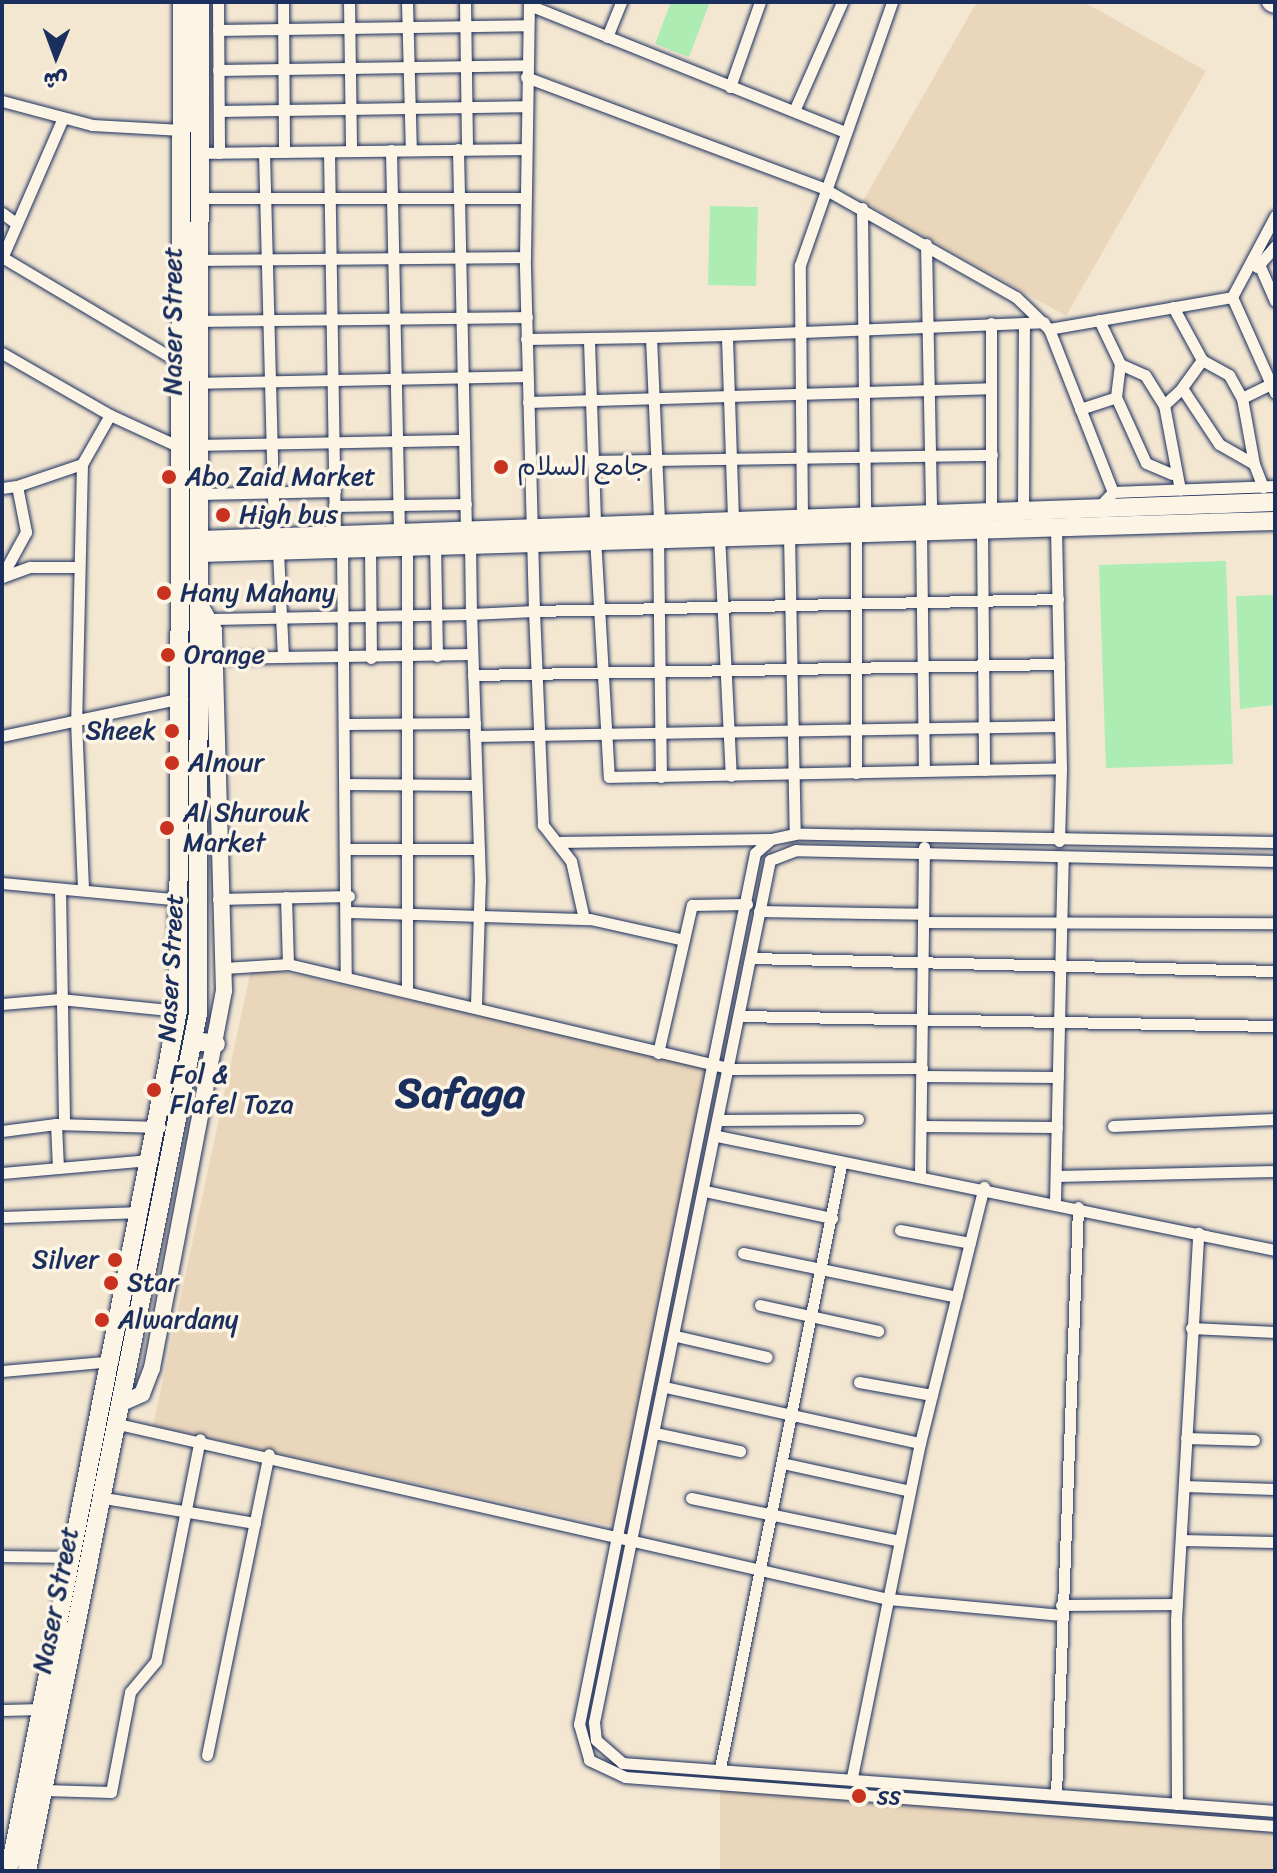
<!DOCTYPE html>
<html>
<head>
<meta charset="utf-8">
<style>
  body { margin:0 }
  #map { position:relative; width:1277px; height:1873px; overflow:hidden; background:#f4e7d2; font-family:Sriracha,"Playpen Sans Arabic",sans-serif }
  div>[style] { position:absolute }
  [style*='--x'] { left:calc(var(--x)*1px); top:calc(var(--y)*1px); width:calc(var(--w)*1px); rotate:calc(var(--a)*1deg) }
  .built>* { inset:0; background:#ead6bb }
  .green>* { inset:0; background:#adecb3 }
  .roads { filter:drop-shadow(0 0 2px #1b2f5e) drop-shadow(0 0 2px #1b2f5e) }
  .street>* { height:11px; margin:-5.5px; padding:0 5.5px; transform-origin:5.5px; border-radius:5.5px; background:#fcf5e5 }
  .secondary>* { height:16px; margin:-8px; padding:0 8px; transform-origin:8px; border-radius:8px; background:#fcf5e5 }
  .primary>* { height:18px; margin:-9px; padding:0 9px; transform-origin:9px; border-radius:9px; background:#fcf5e5 }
  .dots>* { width:22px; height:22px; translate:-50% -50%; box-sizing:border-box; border:4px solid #fcf5e5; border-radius:50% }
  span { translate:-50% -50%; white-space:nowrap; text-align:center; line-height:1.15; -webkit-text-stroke:7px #fcf5e5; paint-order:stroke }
  .street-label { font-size:26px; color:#1b2f5e }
  .poi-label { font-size:26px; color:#1b2f5e }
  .left { translate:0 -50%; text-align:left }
  .right { translate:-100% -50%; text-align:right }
  .town-label { font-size:42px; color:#1b2f5e; font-weight:700 }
  .frame { position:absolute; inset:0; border:4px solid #1b2f5e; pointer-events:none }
  .north { position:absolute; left:16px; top:16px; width:80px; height:80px; -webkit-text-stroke:6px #fcf5e5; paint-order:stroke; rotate:181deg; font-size:22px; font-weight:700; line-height:32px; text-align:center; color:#1b2f5e }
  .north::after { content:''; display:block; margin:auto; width:28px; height:36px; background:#1b2f5e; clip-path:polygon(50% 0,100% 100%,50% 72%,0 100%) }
</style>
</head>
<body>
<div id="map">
  <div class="built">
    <i style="clip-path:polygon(977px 2px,1084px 2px,1206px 71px,1066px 316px,863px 201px)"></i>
    <i style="clip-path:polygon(252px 965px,708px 1066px,614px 1526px,153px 1426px)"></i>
    <i style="clip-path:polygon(720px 1768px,1275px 1823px,1275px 1871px,720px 1871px)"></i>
  </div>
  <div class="green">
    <i style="clip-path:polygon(671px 2px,710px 2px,689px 57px,655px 44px)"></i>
    <i style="clip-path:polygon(710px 206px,758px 207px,756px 286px,708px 285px)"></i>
    <i style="clip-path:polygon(1226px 561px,1233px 764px,1106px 768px,1099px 565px)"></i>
    <i style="clip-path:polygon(1275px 595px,1275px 705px,1240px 709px,1236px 596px)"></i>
  </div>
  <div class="roads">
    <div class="street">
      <i style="--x:218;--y:2;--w:151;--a:89.6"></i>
      <i style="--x:283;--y:2;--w:150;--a:89.6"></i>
      <i style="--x:349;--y:2;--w:149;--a:89.2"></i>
      <i style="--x:407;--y:2;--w:148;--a:88.5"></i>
      <i style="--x:465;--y:2;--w:147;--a:89.2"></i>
      <i style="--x:529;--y:5;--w:341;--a:21.9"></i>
      <i style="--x:218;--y:30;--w:308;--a:-0.9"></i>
      <i style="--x:607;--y:37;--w:38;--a:-68"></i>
      <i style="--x:218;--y:70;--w:308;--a:-0.9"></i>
      <i style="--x:526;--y:77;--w:317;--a:20.5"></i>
      <i style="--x:823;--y:188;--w:222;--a:29.5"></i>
      <i style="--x:1016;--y:297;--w:46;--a:44.1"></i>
      <i style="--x:1049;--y:329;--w:175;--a:68.6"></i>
      <i style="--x:1113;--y:492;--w:22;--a:133"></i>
      <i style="--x:730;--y:87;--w:90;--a:-70.6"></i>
      <i style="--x:2;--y:101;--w:93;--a:14.9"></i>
      <i style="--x:92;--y:125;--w:90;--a:3.2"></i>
      <i style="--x:219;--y:111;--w:306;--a:-0.9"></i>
      <i style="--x:794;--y:111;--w:119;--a:-66.2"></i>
      <i style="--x:458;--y:149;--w:378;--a:88.8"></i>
      <i style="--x:391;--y:150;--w:381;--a:88.8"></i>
      <i style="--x:264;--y:152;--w:386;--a:88.5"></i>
      <i style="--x:329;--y:152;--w:382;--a:89.1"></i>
      <i style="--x:200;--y:153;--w:325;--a:-0.7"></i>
      <i style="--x:198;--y:198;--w:327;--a:0"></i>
      <i style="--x:862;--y:208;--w:308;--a:89.4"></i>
      <i style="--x:2;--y:213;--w:17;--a:36"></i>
      <i style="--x:926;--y:244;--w:269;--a:88.9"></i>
      <i style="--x:1255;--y:255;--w:50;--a:66.5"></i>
      <i style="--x:2;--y:257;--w:209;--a:30.7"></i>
      <i style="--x:2;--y:258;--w:153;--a:-66.5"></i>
      <i style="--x:200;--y:260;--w:325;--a:-0.5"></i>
      <i style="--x:1257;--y:267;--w:28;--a:-49"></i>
      <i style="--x:1232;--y:297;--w:105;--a:65.9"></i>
      <i style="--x:1173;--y:307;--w:60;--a:61.3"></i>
      <i style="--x:1202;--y:360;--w:34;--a:126"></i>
      <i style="--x:1182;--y:388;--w:67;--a:56.5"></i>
      <i style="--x:1219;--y:444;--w:40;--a:29.7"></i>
      <i style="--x:1254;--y:464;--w:25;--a:69"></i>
      <i style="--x:1099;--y:320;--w:49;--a:64.5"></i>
      <i style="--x:1120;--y:364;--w:27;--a:24"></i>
      <i style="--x:1145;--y:375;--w:36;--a:58"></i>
      <i style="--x:1164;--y:405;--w:25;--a:-43"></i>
      <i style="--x:200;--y:321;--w:327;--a:-0.7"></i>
      <i style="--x:1049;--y:329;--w:186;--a:-9.9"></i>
      <i style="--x:1232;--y:297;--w:92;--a:-62"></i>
      <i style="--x:651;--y:337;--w:76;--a:-1.5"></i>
      <i style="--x:526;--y:339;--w:63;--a:-0.9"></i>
      <i style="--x:2;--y:353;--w:125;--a:29.9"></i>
      <i style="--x:1202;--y:360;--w:31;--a:29"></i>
      <i style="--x:1229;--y:375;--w:26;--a:61"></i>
      <i style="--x:1242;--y:398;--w:32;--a:-26"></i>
      <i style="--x:1120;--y:364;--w:33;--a:97"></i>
      <i style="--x:1116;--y:397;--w:72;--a:65.6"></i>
      <i style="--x:1146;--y:463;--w:28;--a:23"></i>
      <i style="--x:196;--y:383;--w:331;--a:-1.2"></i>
      <i style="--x:1242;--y:398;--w:67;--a:79.7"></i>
      <i style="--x:528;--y:402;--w:462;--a:-1.7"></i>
      <i style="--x:1164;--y:405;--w:86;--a:79.3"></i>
      <i style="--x:1080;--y:409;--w:38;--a:-18"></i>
      <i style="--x:200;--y:445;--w:262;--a:-1.1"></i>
      <i style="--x:593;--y:461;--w:123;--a:-91.9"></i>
      <i style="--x:589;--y:338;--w:62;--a:-0.9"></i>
      <i style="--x:651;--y:337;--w:184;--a:87.5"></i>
      <i style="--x:82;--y:464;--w:257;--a:91.3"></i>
      <i style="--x:76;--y:721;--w:169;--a:87.6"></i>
      <i style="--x:17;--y:486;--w:69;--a:-18.7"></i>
      <i style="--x:82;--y:464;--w:56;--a:-60.3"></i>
      <i style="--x:110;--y:415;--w:79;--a:24.6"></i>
      <i style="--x:2;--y:488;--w:15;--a:-8"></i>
      <i style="--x:17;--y:486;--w:47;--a:78.9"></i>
      <i style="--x:26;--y:532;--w:50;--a:118.6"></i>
      <i style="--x:1113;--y:492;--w:162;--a:-2.1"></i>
      <i style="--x:200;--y:494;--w:135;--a:-1.3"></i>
      <i style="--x:334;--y:506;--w:132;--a:-0.9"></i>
      <i style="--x:1023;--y:510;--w:187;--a:-89.7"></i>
      <i style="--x:991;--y:512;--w:189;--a:-90"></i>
      <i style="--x:802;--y:518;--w:253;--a:-90.5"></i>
      <i style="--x:800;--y:265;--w:279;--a:-70.7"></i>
      <i style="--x:733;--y:519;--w:184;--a:-91.9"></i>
      <i style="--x:727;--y:335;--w:317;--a:-2.3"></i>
      <i style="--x:595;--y:521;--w:60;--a:-91.9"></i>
      <i style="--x:593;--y:461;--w:399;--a:-0.9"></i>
      <i style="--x:982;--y:529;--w:241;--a:89.5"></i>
      <i style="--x:921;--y:530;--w:240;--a:89.3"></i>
      <i style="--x:856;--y:531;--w:242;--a:90"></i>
      <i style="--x:719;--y:534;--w:242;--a:87.2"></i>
      <i style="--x:789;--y:534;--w:300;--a:88.9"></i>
      <i style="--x:658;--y:536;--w:241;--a:89.3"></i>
      <i style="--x:595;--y:537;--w:240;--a:86.7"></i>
      <i style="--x:609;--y:777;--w:452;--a:-1.1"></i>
      <i style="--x:1061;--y:768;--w:242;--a:-91.2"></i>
      <i style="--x:435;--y:541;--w:115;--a:89"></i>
      <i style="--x:407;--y:544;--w:446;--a:90"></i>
      <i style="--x:370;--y:546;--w:112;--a:89.5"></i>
      <i style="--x:342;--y:547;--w:429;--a:89.5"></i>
      <i style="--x:278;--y:551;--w:106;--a:87.3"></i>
      <i style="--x:2;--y:577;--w:30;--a:-20"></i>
      <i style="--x:30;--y:567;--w:48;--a:0"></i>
      <i style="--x:212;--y:619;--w:259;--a:-1.1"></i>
      <i style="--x:471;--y:614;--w:72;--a:-90.8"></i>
      <i style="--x:216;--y:658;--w:256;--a:-0.9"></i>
      <i style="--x:473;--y:675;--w:586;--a:-1.08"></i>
      <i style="--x:346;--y:724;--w:129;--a:-0.4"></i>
      <i style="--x:2;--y:736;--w:184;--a:-11.9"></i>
      <i style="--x:475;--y:736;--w:585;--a:-0.98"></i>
      <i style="--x:347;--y:784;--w:128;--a:0.4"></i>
      <i style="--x:1059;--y:841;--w:73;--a:-88.4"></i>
      <i style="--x:557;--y:842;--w:213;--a:-0.8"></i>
      <i style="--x:1275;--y:842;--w:480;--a:-179"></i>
      <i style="--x:795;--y:834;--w:25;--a:168"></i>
      <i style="--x:771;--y:839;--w:21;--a:139"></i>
      <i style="--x:755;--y:853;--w:889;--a:101.42"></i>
      <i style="--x:579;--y:1724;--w:37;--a:74"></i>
      <i style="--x:589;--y:1760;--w:40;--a:25"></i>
      <i style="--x:625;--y:1777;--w:652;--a:4.31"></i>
      <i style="--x:348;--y:849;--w:130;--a:0"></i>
      <i style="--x:1275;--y:861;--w:479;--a:-178.7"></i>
      <i style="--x:796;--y:850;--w:28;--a:159"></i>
      <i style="--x:770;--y:860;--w:880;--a:101.54"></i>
      <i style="--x:594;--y:1722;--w:18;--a:84"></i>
      <i style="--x:596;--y:1740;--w:35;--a:41"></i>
      <i style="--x:622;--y:1763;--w:655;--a:4.2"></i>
      <i style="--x:2;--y:883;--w:181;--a:5.4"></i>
      <i style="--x:60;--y:889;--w:235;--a:89"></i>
      <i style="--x:286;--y:897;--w:67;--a:88.3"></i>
      <i style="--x:218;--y:899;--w:131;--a:-1.3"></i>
      <i style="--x:759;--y:911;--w:164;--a:1"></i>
      <i style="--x:349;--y:912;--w:241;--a:1.7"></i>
      <i style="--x:590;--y:919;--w:96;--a:12.6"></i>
      <i style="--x:584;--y:919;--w:59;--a:-102.6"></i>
      <i style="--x:571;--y:861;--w:46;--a:-127.9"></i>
      <i style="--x:543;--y:825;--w:214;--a:-92.4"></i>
      <i style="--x:534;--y:611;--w:524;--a:-1.31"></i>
      <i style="--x:923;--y:922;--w:352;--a:0.2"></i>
      <i style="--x:751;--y:958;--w:524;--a:1.42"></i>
      <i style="--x:224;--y:968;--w:64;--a:-3.6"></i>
      <i style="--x:288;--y:964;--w:455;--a:13.3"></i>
      <i style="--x:731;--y:1069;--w:191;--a:-0.3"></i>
      <i style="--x:2;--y:1004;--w:58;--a:-4.9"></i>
      <i style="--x:60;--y:999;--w:119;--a:5.8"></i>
      <i style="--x:476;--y:1005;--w:124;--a:-88.2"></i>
      <i style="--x:480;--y:881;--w:267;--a:-91.9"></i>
      <i style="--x:471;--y:614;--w:63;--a:-2.7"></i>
      <i style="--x:534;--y:611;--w:354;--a:-91.5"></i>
      <i style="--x:525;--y:257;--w:255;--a:-89.1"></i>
      <i style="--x:739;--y:1016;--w:536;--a:1.07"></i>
      <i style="--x:658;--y:1053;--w:152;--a:-77.1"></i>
      <i style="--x:692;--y:905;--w:55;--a:-1"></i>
      <i style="--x:922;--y:1076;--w:136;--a:0.4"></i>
      <i style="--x:720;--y:1120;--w:138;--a:-0.4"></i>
      <i style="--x:56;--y:1124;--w:44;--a:87.4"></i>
      <i style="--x:921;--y:1126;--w:136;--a:0.4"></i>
      <i style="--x:1113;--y:1126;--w:162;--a:-2.5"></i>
      <i style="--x:2;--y:1131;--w:54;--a:-7.4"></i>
      <i style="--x:56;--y:1124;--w:104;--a:1.7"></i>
      <i style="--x:717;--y:1136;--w:570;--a:11.55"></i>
      <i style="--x:2;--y:1173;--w:151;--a:-5"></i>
      <i style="--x:920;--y:1174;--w:327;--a:-89.3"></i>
      <i style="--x:1056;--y:1176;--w:219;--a:-1.3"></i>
      <i style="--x:705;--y:1191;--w:130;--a:12"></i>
      <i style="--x:1055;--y:1201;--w:344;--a:-88.7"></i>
      <i style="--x:2;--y:1217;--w:139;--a:-2.1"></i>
      <i style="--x:900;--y:1230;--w:71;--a:10.5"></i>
      <i style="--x:743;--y:1253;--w:218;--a:11.6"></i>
      <i style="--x:760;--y:1305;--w:121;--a:12.4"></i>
      <i style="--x:1191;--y:1328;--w:84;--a:2.7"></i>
      <i style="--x:676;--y:1336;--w:93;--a:13"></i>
      <i style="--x:2;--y:1371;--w:111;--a:-5.1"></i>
      <i style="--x:859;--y:1382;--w:74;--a:10.1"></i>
      <i style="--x:665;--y:1387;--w:261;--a:12.4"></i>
      <i style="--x:118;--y:1424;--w:790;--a:12.8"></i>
      <i style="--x:888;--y:1599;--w:174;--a:5.3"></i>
      <i style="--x:655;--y:1433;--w:87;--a:12"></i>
      <i style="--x:1186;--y:1438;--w:68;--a:1.7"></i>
      <i style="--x:782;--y:1463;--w:131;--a:12.3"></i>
      <i style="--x:1184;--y:1486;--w:91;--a:1.9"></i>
      <i style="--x:104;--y:1498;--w:153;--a:9.4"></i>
      <i style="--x:691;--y:1498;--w:213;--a:11.6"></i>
      <i style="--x:1181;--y:1540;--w:94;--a:1.2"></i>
      <i style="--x:2;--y:1556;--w:71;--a:0.8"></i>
      <i style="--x:1061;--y:1605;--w:116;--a:-0.5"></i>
      <i style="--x:2;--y:1710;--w:42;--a:-1.4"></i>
      <i style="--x:207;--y:1755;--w:307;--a:-78.4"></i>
      <i style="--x:720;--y:1768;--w:614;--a:-78.64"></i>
      <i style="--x:852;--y:1777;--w:341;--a:-78.5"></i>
      <i style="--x:920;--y:1443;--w:264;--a:-76"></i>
      <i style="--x:44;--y:1790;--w:67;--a:1.7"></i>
      <i style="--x:111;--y:1792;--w:102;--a:-79.2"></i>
      <i style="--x:130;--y:1692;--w:40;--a:-50"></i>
      <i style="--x:156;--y:1661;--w:226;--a:-78.8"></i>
      <i style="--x:1056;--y:1794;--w:587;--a:-87.85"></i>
      <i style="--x:1177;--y:1804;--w:184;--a:-90.3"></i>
      <i style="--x:1176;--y:1620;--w:388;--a:-86.7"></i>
    </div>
    <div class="secondary">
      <i style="--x:122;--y:1403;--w:22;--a:-24"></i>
      <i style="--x:142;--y:1394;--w:28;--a:-69"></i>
      <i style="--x:152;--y:1368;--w:384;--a:-79.2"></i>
      <i style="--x:224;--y:991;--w:361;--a:-91.6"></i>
      <i style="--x:214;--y:630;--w:29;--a:-119"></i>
    </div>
    <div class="primary">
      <i style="--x:1271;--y:2;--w:4;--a:27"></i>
      <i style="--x:200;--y:540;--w:1076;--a:-2.02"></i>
      <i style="--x:200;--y:553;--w:1075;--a:-1.71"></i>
      <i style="--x:195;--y:1041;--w:21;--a:8"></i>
      <i style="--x:11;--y:1863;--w:868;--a:-78.91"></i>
      <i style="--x:178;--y:1011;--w:1009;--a:-89.77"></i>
      <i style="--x:27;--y:1871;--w:874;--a:-78.72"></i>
      <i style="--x:198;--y:1014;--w:1012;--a:-89.89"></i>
    </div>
  </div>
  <div class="dots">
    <i style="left:501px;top:467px;background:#c8321e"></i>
    <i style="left:169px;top:477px;background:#c8321e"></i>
    <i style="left:223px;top:515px;background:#c8321e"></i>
    <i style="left:164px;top:593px;background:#c8321e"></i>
    <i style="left:168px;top:655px;background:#c8321e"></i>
    <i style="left:172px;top:731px;background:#c8321e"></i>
    <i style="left:172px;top:763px;background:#c8321e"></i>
    <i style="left:167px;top:828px;background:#c8321e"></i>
    <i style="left:154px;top:1090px;background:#c8321e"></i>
    <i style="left:115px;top:1260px;background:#c8321e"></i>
    <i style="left:111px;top:1283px;background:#c8321e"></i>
    <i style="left:102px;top:1320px;background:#c8321e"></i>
    <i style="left:859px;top:1796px;background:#c8321e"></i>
  </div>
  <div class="street-label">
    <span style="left:173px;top:321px;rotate:-90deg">Naser Street</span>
    <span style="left:171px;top:968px;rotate:-87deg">Naser Street</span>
    <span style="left:56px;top:1600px;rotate:-79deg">Naser Street</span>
  </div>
  <div class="poi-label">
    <span class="left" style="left:517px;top:467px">جامع السلام</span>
    <span class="left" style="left:185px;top:477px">Abo Zaid Market</span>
    <span class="left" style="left:239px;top:515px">High bus</span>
    <span class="left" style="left:180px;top:593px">Hany Mahany</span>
    <span class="left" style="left:184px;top:655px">Orange</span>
    <span class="right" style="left:156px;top:731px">Sheek</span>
    <span class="left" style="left:188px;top:763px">Alnour</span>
    <span class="left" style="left:183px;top:828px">Al Shurouk<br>Market</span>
    <span class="left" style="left:170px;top:1090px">Fol &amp;<br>Flafel Toza</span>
    <span class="right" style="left:99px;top:1260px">Silver</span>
    <span class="left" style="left:127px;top:1283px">Star</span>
    <span class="left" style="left:118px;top:1320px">Alwardany</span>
    <span class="left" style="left:877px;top:1796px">ss</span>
  </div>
  <div class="town-label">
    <span style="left:460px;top:1093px">Safaga</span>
  </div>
  <div class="frame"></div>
  <div class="north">ش</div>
</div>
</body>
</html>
